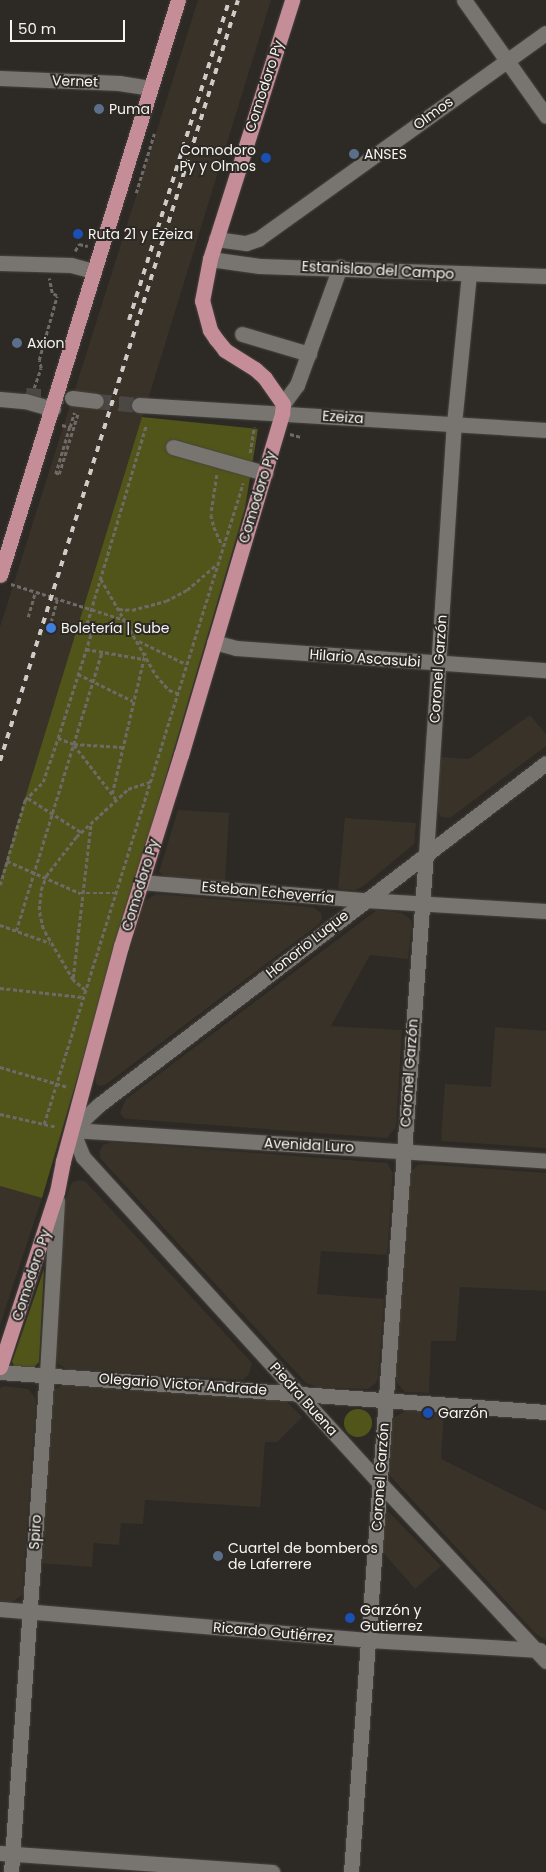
<!DOCTYPE html>
<html>
<head>
<meta charset="utf-8">
<style>
  body { margin:0 }
  #map { position:relative; width:546px; height:1872px; overflow:hidden; background:#2d2925; font-family:Poppins,sans-serif }
  div>[style] { position:absolute }
  [style*='--x'] { left:calc(var(--x)*1px); top:calc(var(--y)*1px); width:calc(var(--w)*1px); rotate:calc(var(--a)*1deg) }
  .built>* { inset:0; background:#393228 }
  .green>* { inset:0; background:#525519 }
  .round { border-radius:50% }
  .minor-tunnel>* { height:15px; margin-top:-7.5px; transform-origin:0; background:repeating-linear-gradient(90deg,#4b4744 0 15px,transparent 0 23px) }
  .path>* { height:2.5px; margin-top:-1.25px; transform-origin:0; background:repeating-linear-gradient(90deg,#6e6a67 0 4px,transparent 0 6.5px) }
  .roads { filter:drop-shadow(0 0 1px #464440) drop-shadow(0 0 1px #464440) }
  .minor>* { height:15px; margin:-7.5px; padding:0 7.5px; transform-origin:7.5px; border-radius:7.5px; background:#78746f }
  .major>* { height:15px; margin:-7.5px; padding:0 7.5px; transform-origin:7.5px; border-radius:7.5px; background:#c58d97 }
  .rail>* { height:4px; margin-top:-2px; transform-origin:0; background:repeating-linear-gradient(90deg,#cecbc8 0 6px,transparent 0 12px) }
  .dots>* { width:14px; height:14px; translate:-50% -50%; box-sizing:border-box; border:2px solid #2d2925; border-radius:50% }
  span { translate:-50% -50%; white-space:nowrap; text-align:center; line-height:1.15; -webkit-text-stroke:4px #2d2925; paint-order:stroke }
  .street-label { font-size:14px; color:#f6f4f1 }
  .poi-label { font-size:14px; color:#f6f4f1 }
  .left { translate:0 -50%; text-align:left }
  .right { translate:-100% -50%; text-align:right }
  .scale { position:absolute; left:10px; top:20px; width:115px; height:22px; box-sizing:border-box; border:2px solid #f6f4f1; border-top:0; padding-left:6px; font-size:15px; line-height:18px; white-space:nowrap; color:#f6f4f1; -webkit-text-stroke:4px #2d2925; paint-order:stroke }
</style>
</head>
<body>
<div id="map">
  <div class="built">
    <i style="clip-path:polygon(198px 0,271px 0,0 880px,0 627px)"></i>
    <i style="clip-path:polygon(530px 715px,546px 734px,546px 746px,450px 818px,441px 817px,436px 807px,439px 757px,469px 759px)"></i>
    <i style="clip-path:polygon(178px 810px,229px 813px,225px 882px,167px 878px,159px 872px)"></i>
    <i style="clip-path:polygon(345px 818px,416px 823px,414px 844px,362px 887px,355px 890px,338px 889px)"></i>
    <i style="clip-path:polygon(156px 894px,313px 907px,321px 913px,322px 918px,319px 924px,105px 1085px,99px 1086px,96px 1084px,96px 1074px,143px 902px)"></i>
    <i style="clip-path:polygon(377px 910px,402px 913px,410px 919px,412px 923px,408px 959px,370px 955px,331px 1026px,402px 1030px,396px 1127px,387px 1138px,129px 1119px,124px 1118px,120px 1113px,126px 1099px)"></i>
    <i style="clip-path:polygon(495px 1027px,546px 1031px,546px 1148px,441px 1141px,445px 1084px,491px 1087px)"></i>
    <i style="clip-path:polygon(112px 1142px,387px 1163px,393px 1173px,387px 1255px,321px 1251px,317px 1294px,384px 1299px,378px 1379px,375px 1384px,368px 1389px,317px 1387px,306px 1383px,100px 1158px,100px 1150px,103px 1145px)"></i>
    <i style="clip-path:polygon(423px 1164px,546px 1173px,546px 1291px,460px 1287px,456px 1341px,431px 1341px,429px 1393px,405px 1392px,397px 1383px,395px 1376px,409px 1173px,418px 1165px)"></i>
    <i style="clip-path:polygon(80px 1180px,86px 1182px,252px 1363px,249px 1374px,243px 1380px,68px 1369px,59px 1365px,54px 1355px,64px 1205px,70px 1186px,73px 1182px)"></i>
    <i style="clip-path:polygon(0 1186px,42px 1198px,0 1325px)"></i>
    <i style="clip-path:polygon(63px 1385px,285px 1400px,302px 1417px,277px 1442px,265px 1442px,260px 1507px,145px 1500px,143px 1524px,121px 1523px,119px 1545px,94px 1543px,92px 1567px,38px 1563px,53px 1390px)"></i>
    <i style="clip-path:polygon(4px 1386px,28px 1389px,36px 1399px,22px 1595px,12px 1602px,0 1601px,0 1388px)"></i>
    <i style="clip-path:polygon(407px 1410px,444px 1413px,441px 1459px,546px 1511px,546px 1640px,536px 1634px,391px 1477px,387px 1469px,389px 1427px,392px 1419px)"></i>
    <i style="clip-path:polygon(386px 1512px,389px 1512px,441px 1566px,415px 1589px,380px 1549px,383px 1514px)"></i>
  </div>
  <div class="green">
    <i style="clip-path:polygon(142px 417px,258px 429px,245px 508px,42px 1198px,0 1186px,0 880px)"></i>
    <i style="clip-path:polygon(44px 1269px,39px 1362px,32px 1369px,15px 1367px,12px 1362px)"></i>
    <i class="round" style="left:344px;top:1409px;width:28px;height:28px"></i>
  </div>
  <div class="minor-tunnel">
    <i style="--x:26;--y:395;--w:46;--a:3.7"></i>
    <i style="--x:96;--y:401;--w:43;--a:5.3"></i>
  </div>
  <div class="path">
    <i style="--x:136;--y:193;--w:62;--a:-73"></i>
    <i style="--x:75;--y:251;--w:8;--a:-60"></i>
    <i style="--x:79;--y:244;--w:9;--a:13"></i>
    <i style="--x:34;--y:388;--w:21;--a:-71"></i>
    <i style="--x:41;--y:368;--w:8;--a:-104"></i>
    <i style="--x:39;--y:360;--w:66;--a:-74.3"></i>
    <i style="--x:57;--y:296;--w:6;--a:-149"></i>
    <i style="--x:52;--y:293;--w:15;--a:-101"></i>
    <i style="--x:62;--y:425;--w:8;--a:14"></i>
    <i style="--x:70;--y:427;--w:49;--a:106.6"></i>
    <i style="--x:56;--y:474;--w:3;--a:0"></i>
    <i style="--x:59;--y:474;--w:64;--a:-72.7"></i>
    <i style="--x:70;--y:427;--w:15;--a:-74"></i>
    <i style="--x:290;--y:434;--w:11;--a:15"></i>
    <i style="--x:250;--y:453;--w:26;--a:-81"></i>
    <i style="--x:217;--y:475;--w:40;--a:98.5"></i>
    <i style="--x:211;--y:515;--w:12;--a:76"></i>
    <i style="--x:214;--y:527;--w:20;--a:66"></i>
    <i style="--x:101;--y:579;--w:111;--a:60.2"></i>
    <i style="--x:156;--y:675;--w:20;--a:49"></i>
    <i style="--x:169;--y:690;--w:9;--a:21"></i>
    <i style="--x:11;--y:584;--w:120;--a:17.5"></i>
    <i style="--x:119;--y:609;--w:13;--a:4"></i>
    <i style="--x:132;--y:610;--w:35;--a:-15"></i>
    <i style="--x:166;--y:601;--w:24;--a:-28"></i>
    <i style="--x:187;--y:590;--w:38;--a:-41"></i>
    <i style="--x:28;--y:617;--w:26;--a:-74"></i>
    <i style="--x:51;--y:622;--w:24;--a:-75"></i>
    <i style="--x:139;--y:641;--w:52;--a:26.1"></i>
    <i style="--x:86;--y:649;--w:58;--a:10"></i>
    <i style="--x:78;--y:674;--w:61;--a:26.1"></i>
    <i style="--x:58;--y:738;--w:17;--a:21"></i>
    <i style="--x:74;--y:744;--w:48;--a:3.6"></i>
    <i style="--x:74;--y:745;--w:68;--a:52.1"></i>
    <i style="--x:112;--y:794;--w:145;--a:-76.8"></i>
    <i style="--x:28;--y:798;--w:63;--a:32.7"></i>
    <i style="--x:7;--y:861;--w:80;--a:23.7"></i>
    <i style="--x:80;--y:893;--w:35;--a:0"></i>
    <i style="--x:0;--y:885;--w:89;--a:-73.6"></i>
    <i style="--x:25;--y:800;--w:25;--a:-45"></i>
    <i style="--x:43;--y:782;--w:46;--a:-71.2"></i>
    <i style="--x:58;--y:738;--w:109;--a:-72.4"></i>
    <i style="--x:91;--y:634;--w:7;--a:-146"></i>
    <i style="--x:85;--y:630;--w:213;--a:-73.4"></i>
    <i style="--x:0;--y:925;--w:53;--a:19.8"></i>
    <i style="--x:16;--y:931;--w:292;--a:-72.9"></i>
    <i style="--x:73;--y:978;--w:156;--a:-83.4"></i>
    <i style="--x:0;--y:988;--w:83;--a:6.2"></i>
    <i style="--x:85;--y:990;--w:16;--a:-140"></i>
    <i style="--x:73;--y:980;--w:59;--a:-120.5"></i>
    <i style="--x:43;--y:929;--w:19;--a:-102"></i>
    <i style="--x:39;--y:910;--w:20;--a:-84"></i>
    <i style="--x:41;--y:890;--w:15;--a:-70"></i>
    <i style="--x:46;--y:876;--w:49;--a:-52.4"></i>
    <i style="--x:76;--y:837;--w:71;--a:-42.7"></i>
    <i style="--x:128;--y:789;--w:23;--a:-18"></i>
    <i style="--x:0;--y:1067;--w:71;--a:16.4"></i>
    <i style="--x:0;--y:1114;--w:58;--a:12.8"></i>
    <i style="--x:44;--y:1124;--w:671;--a:-72.75"></i>
  </div>
  <div class="roads">
    <div class="minor">
      <i style="--x:464;--y:0;--w:142;--a:54.7"></i>
      <i style="--x:0;--y:78;--w:119;--a:2.4"></i>
      <i style="--x:119;--y:83;--w:31;--a:9"></i>
      <i style="--x:216;--y:239;--w:30;--a:8"></i>
      <i style="--x:246;--y:243;--w:13;--a:-18"></i>
      <i style="--x:258;--y:239;--w:354;--a:-35.6"></i>
      <i style="--x:210;--y:259;--w:50;--a:8"></i>
      <i style="--x:260;--y:266;--w:286;--a:2"></i>
      <i style="--x:0;--y:263;--w:71;--a:1.6"></i>
      <i style="--x:71;--y:265;--w:24;--a:15"></i>
      <i style="--x:242;--y:334;--w:70;--a:16.6"></i>
      <i style="--x:72;--y:398;--w:24;--a:7"></i>
      <i style="--x:0;--y:399;--w:25;--a:5"></i>
      <i style="--x:25;--y:401;--w:29;--a:16"></i>
      <i style="--x:283;--y:404;--w:24;--a:-54"></i>
      <i style="--x:297;--y:385;--w:126;--a:-70"></i>
      <i style="--x:139;--y:405;--w:408;--a:3.5"></i>
      <i style="--x:173;--y:447;--w:96;--a:15.8"></i>
      <i style="--x:214;--y:642;--w:23;--a:15"></i>
      <i style="--x:236;--y:648;--w:311;--a:4.1"></i>
      <i style="--x:140;--y:882;--w:226;--a:4.6"></i>
      <i style="--x:365;--y:900;--w:181;--a:3.5"></i>
      <i style="--x:72;--y:1130;--w:29;--a:68"></i>
      <i style="--x:83;--y:1157;--w:440;--a:47.7"></i>
      <i style="--x:379;--y:1482;--w:245;--a:47"></i>
      <i style="--x:72;--y:1130;--w:38;--a:-43"></i>
      <i style="--x:100;--y:1104;--w:561;--a:-37.4"></i>
      <i style="--x:72;--y:1130;--w:475;--a:3.7"></i>
      <i style="--x:0;--y:1372;--w:547;--a:4.19"></i>
      <i style="--x:0;--y:1609;--w:369;--a:4.8"></i>
      <i style="--x:368;--y:1640;--w:172;--a:3.3"></i>
      <i style="--x:0;--y:1853;--w:273;--a:4"></i>
      <i style="--x:11;--y:1872;--w:499;--a:-85.9"></i>
      <i style="--x:47;--y:1374;--w:174;--a:-86.7"></i>
      <i style="--x:351;--y:1872;--w:1021;--a:-85.79"></i>
      <i style="--x:426;--y:854;--w:431;--a:-86.3"></i>
      <i style="--x:454;--y:424;--w:151;--a:-84.3"></i>
    </div>
    <div class="major">
      <i style="--x:0;--y:575;--w:602;--a:-72.8"></i>
      <i style="--x:0;--y:1367;--w:184;--a:-72"></i>
      <i style="--x:57;--y:1192;--w:32;--a:-79"></i>
      <i style="--x:63;--y:1161;--w:223;--a:-74.9"></i>
      <i style="--x:121;--y:946;--w:200;--a:-72.6"></i>
      <i style="--x:181;--y:755;--w:357;--a:-73.5"></i>
      <i style="--x:282;--y:413;--w:9;--a:-84"></i>
      <i style="--x:283;--y:404;--w:32;--a:-125"></i>
      <i style="--x:265;--y:378;--w:13;--a:-138"></i>
      <i style="--x:255;--y:369;--w:36;--a:-148"></i>
      <i style="--x:225;--y:350;--w:14;--a:-129"></i>
      <i style="--x:216;--y:339;--w:11;--a:-124"></i>
      <i style="--x:210;--y:330;--w:30;--a:-105"></i>
      <i style="--x:202;--y:301;--w:43;--a:-79.2"></i>
      <i style="--x:210;--y:259;--w:272;--a:-72.4"></i>
    </div>
  </div>
  <div class="rail">
    <i style="--x:129;--y:320;--w:335;--a:-72.6"></i>
    <i style="--x:0;--y:761;--w:797;--a:-72.63"></i>
  </div>
  <div class="dots">
    <i style="left:99px;top:109px;background:#5c6f8a"></i>
    <i style="left:354px;top:154px;background:#5c6f8a"></i>
    <i style="left:266px;top:158px;background:#1a4fb4"></i>
    <i style="left:78px;top:234px;background:#1a4fb4"></i>
    <i style="left:17px;top:343px;background:#5c6f8a"></i>
    <i style="left:51px;top:628px;background:#3f7fe0"></i>
    <i style="left:428px;top:1413px;background:#1a4fb4"></i>
    <i style="left:218px;top:1556px;background:#5c6f8a"></i>
    <i style="left:350px;top:1618px;background:#1a4fb4"></i>
  </div>
  <div class="street-label">
    <span style="left:75px;top:81px;rotate:2deg">Vernet</span>
    <span style="left:264px;top:86px;rotate:-72deg">Comodoro Py</span>
    <span style="left:433px;top:113px;rotate:-36deg">Olmos</span>
    <span style="left:378px;top:270px;rotate:3deg">Estanislao del Campo</span>
    <span style="left:343px;top:417px;rotate:4deg">Ezeiza</span>
    <span style="left:257px;top:497px;rotate:-73deg">Comodoro Py</span>
    <span style="left:365px;top:658px;rotate:4deg">Hilario Ascasubi</span>
    <span style="left:438px;top:669px;rotate:-86deg">Coronel Garzón</span>
    <span style="left:140px;top:885px;rotate:-73deg">Comodoro Py</span>
    <span style="left:268px;top:892px;rotate:5deg">Esteban Echeverría</span>
    <span style="left:307px;top:944px;rotate:-38deg">Honorio Luque</span>
    <span style="left:409px;top:1073px;rotate:-86deg">Coronel Garzón</span>
    <span style="left:309px;top:1145px;rotate:3deg">Avenida Luro</span>
    <span style="left:31px;top:1275px;rotate:-72deg">Comodoro Py</span>
    <span style="left:183px;top:1384px;rotate:4deg">Olegario Victor Andrade</span>
    <span style="left:304px;top:1399px;rotate:48deg">Piedra Buena</span>
    <span style="left:380px;top:1477px;rotate:-86deg">Coronel Garzón</span>
    <span style="left:35px;top:1532px;rotate:-86deg">Spiro</span>
    <span style="left:273px;top:1632px;rotate:5deg">Ricardo Gutiérrez</span>
  </div>
  <div class="poi-label">
    <span class="left" style="left:109px;top:109px">Puma</span>
    <span class="right" style="left:256px;top:158px">Comodoro<br>Py y Olmos</span>
    <span class="left" style="left:364px;top:154px">ANSES</span>
    <span class="left" style="left:88px;top:234px">Ruta 21 y Ezeiza</span>
    <span class="left" style="left:27px;top:343px">Axion</span>
    <span class="left" style="left:61px;top:628px">Boletería | Sube</span>
    <span class="left" style="left:438px;top:1413px">Garzón</span>
    <span class="left" style="left:228px;top:1556px">Cuartel de bomberos<br>de Laferrere</span>
    <span class="left" style="left:360px;top:1618px">Garzón y<br>Gutierrez</span>
  </div>
  <div class="scale">50 m</div>
</div>
</body>
</html>
